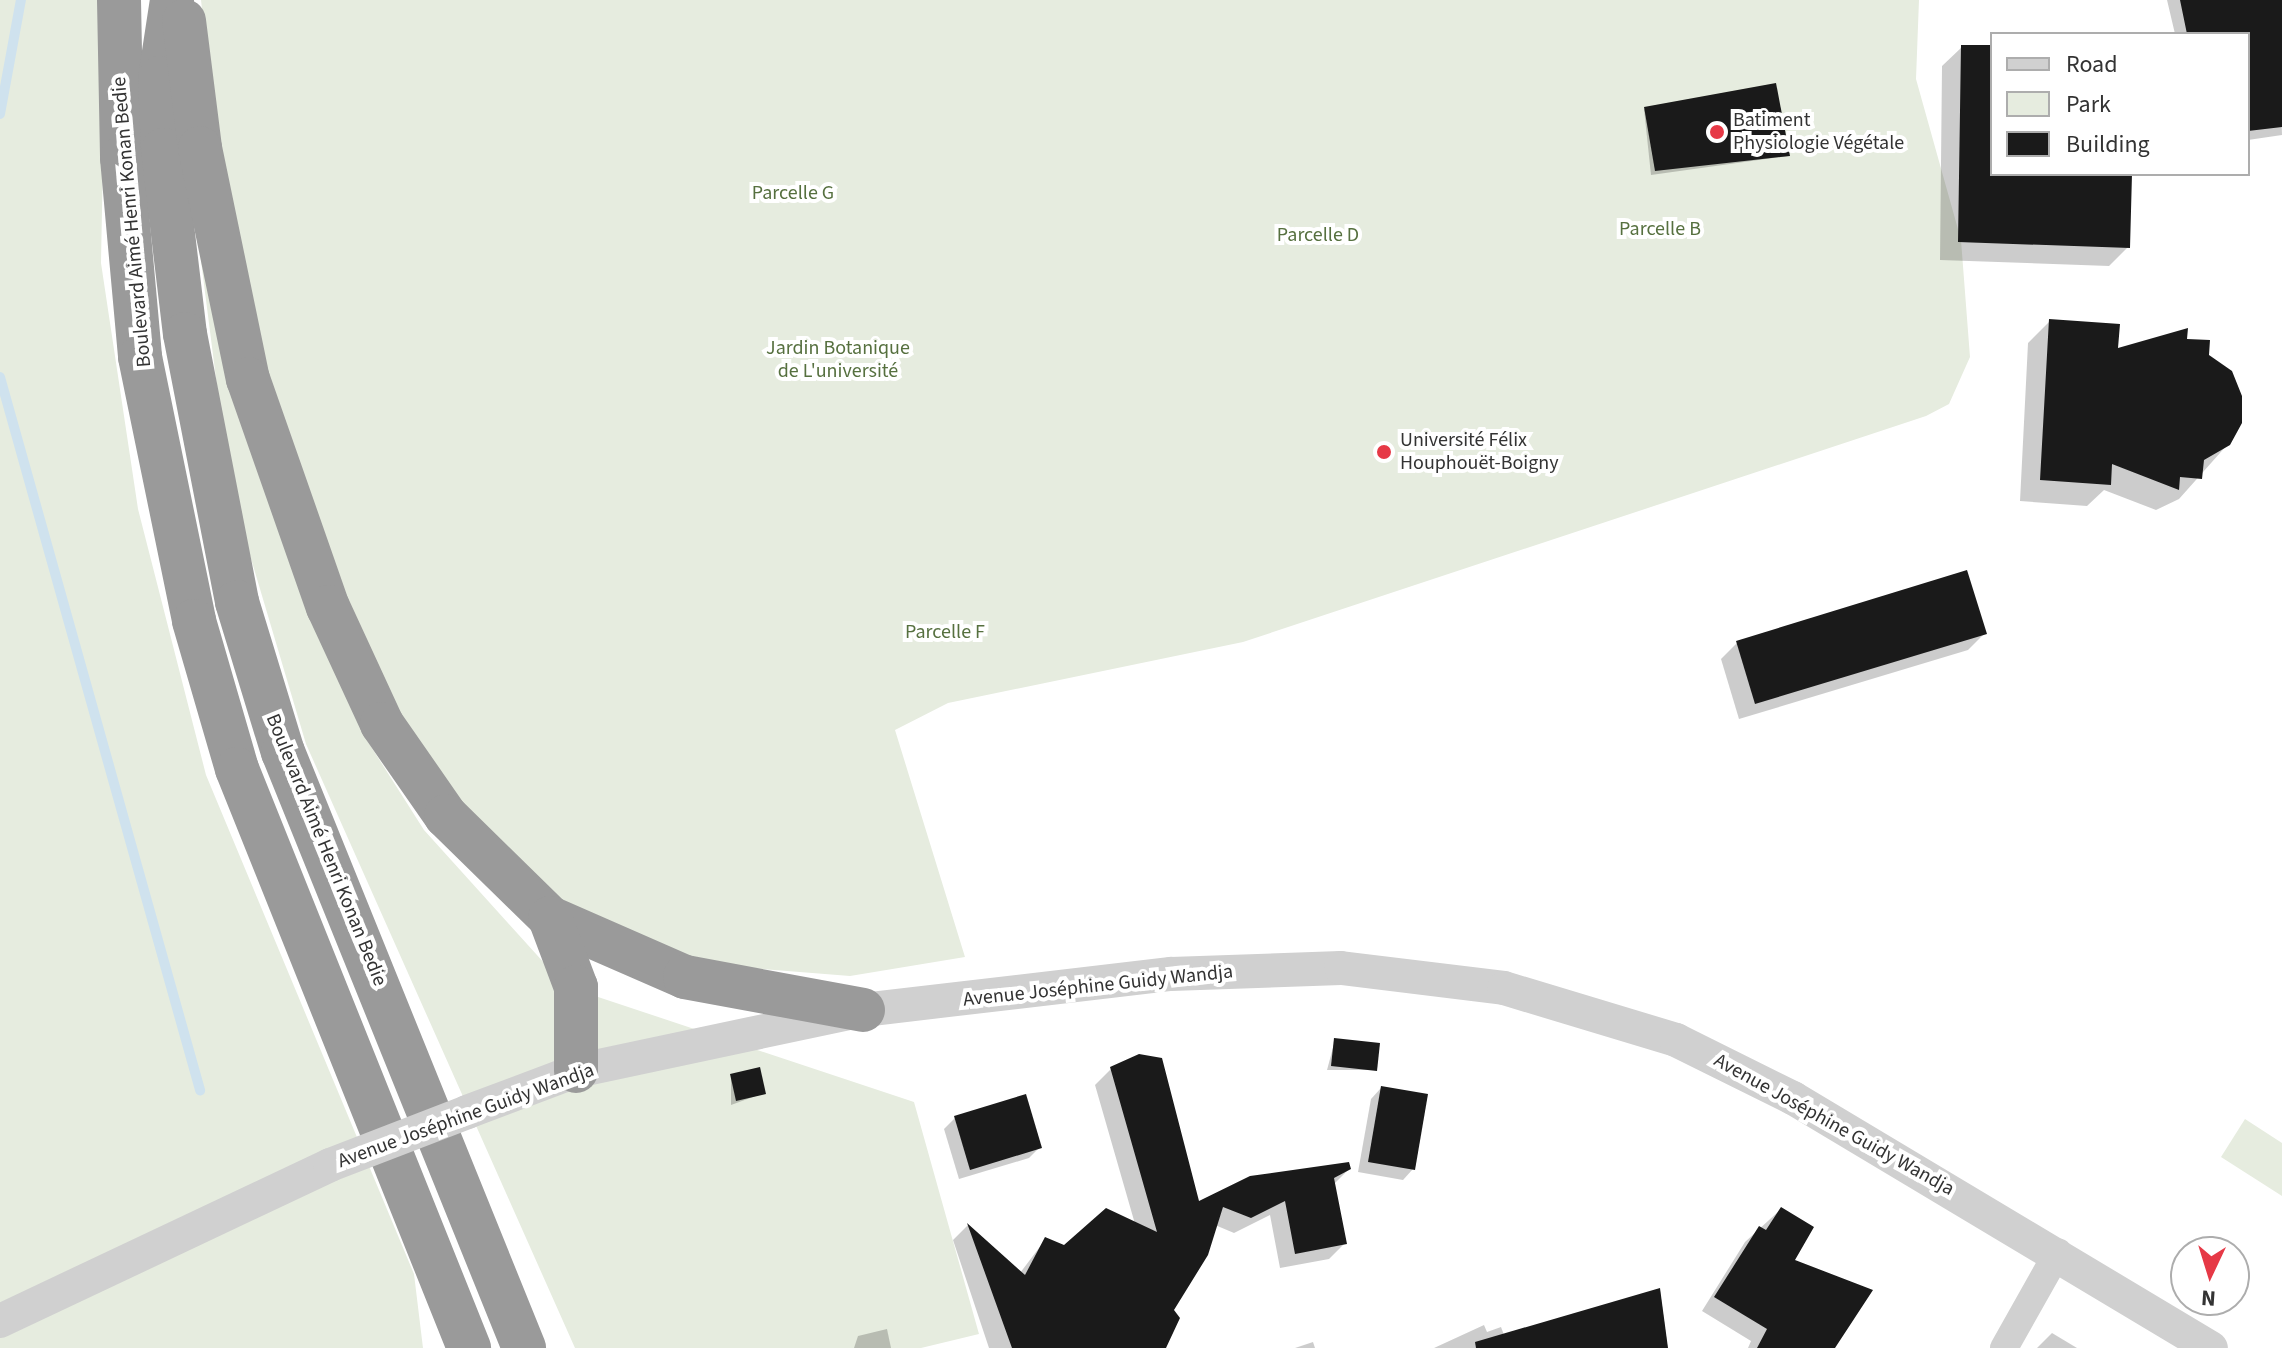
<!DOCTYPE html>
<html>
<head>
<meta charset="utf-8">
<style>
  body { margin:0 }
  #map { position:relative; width:2282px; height:1348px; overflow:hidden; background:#fff; font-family:"Source Sans 3",sans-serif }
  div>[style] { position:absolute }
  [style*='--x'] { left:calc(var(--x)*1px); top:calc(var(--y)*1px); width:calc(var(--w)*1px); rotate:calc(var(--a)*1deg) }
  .green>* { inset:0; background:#e6ecdf }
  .shadow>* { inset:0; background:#0003 }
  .stream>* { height:10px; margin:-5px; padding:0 5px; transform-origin:5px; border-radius:5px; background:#cfe2ee }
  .building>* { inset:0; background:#1a1a1a }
  .minor>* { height:28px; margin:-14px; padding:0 14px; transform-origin:14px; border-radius:14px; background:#d0d0d0 }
  .tertiary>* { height:34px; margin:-17px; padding:0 17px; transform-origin:17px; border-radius:17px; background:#d0d0d0 }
  .motorway>* { height:44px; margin:-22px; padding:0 22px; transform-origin:22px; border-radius:22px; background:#9a9a9a }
  .tertiary-bridge>* { height:34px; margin:-17px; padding:0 17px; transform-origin:17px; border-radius:17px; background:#d0d0d0 }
  .dots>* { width:22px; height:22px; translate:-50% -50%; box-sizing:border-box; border:4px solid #fff; border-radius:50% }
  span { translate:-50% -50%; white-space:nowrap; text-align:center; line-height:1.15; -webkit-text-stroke:8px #fff; paint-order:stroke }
  .poi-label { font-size:20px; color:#333 }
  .left { translate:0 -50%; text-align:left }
  .park-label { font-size:20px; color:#56703f }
  .street-label { font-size:20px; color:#333 }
  .legend { position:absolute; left:1990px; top:32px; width:260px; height:144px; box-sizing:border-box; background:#fff; border:2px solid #adadad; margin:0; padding:10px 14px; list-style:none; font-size:24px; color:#333 }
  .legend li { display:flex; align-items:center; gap:16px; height:40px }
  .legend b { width:40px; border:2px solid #adadad }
  .north { position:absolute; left:2170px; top:1236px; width:80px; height:80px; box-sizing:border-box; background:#fff; border:2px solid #adadad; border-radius:50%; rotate:184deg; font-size:22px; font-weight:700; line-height:32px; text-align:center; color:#333 }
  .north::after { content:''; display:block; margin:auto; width:28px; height:36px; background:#e63946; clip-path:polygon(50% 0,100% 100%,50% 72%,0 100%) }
</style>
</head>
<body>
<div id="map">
  <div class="green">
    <i style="clip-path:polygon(0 0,106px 0,101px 263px,138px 509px,206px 775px,414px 1274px,423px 1348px,0 1348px)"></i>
    <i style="clip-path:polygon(201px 0,1919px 0,1916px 79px,1961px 240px,1970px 357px,1949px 404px,1926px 416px,1243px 642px,948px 703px,895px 730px,965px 957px,850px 976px,689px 963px,616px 934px,557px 896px,460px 805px,398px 711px,347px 601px,265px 371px,216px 137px)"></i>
    <i style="clip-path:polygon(200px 253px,363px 734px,424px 830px,565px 986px,914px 1102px,979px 1334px,921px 1348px,575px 1348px,306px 744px,230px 488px)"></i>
    <i style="clip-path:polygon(2245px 1119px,2282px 1143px,2282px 1196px,2221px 1157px)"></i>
  </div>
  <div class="shadow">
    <i style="clip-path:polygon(2167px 0,2279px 0,2282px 135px,2248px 140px,2248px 34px,2175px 34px)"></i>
    <i style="clip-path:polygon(1962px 47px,1992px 48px,1992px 174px,2130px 174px,2128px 247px,2109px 266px,1940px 260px,1942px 66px)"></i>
    <i style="clip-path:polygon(1644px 109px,1788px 156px,1651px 175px)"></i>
    <i style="clip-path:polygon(2050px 321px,2116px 351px,2185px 341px,2207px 356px,2228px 444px,2179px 499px,2156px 510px,2104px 490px,2087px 506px,2020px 501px,2028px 343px)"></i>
    <i style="clip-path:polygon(1985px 633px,1968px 650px,1739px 719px,1721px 659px,1737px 643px)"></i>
    <i style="clip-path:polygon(1335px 1040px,1375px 1070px,1327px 1070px)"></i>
    <i style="clip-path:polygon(1111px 1069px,1198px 1204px,1349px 1169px,1334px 1184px,1344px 1244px,1329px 1259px,1280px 1268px,1270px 1215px,1234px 1233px,1215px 1225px,1171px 1310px,1164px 1348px,989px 1348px,953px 1240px,968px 1225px,1020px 1273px,1045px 1240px,1064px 1247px,1135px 1224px,1095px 1085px)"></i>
    <i style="clip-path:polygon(731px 1075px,764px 1093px,731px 1105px)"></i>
    <i style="clip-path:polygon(1381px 1088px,1413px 1169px,1403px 1180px,1358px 1172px,1371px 1099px)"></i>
    <i style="clip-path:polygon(1025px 1097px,1040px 1147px,1029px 1158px,959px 1179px,944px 1129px,955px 1118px)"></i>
    <i style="clip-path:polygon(1781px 1209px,1792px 1261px,1832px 1348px,1748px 1348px,1751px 1341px,1702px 1311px,1745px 1242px)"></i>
    <i style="clip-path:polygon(1484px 1325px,1487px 1332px,1501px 1327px,1504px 1335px,1667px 1348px,1434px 1348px)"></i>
    <i style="clip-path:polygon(887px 1329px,891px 1348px,854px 1348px,858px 1336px)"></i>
    <i style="clip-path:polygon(2052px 1333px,2077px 1348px,2037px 1348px)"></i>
    <i style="clip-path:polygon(1313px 1342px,1315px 1348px,1295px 1348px)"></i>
  </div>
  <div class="stream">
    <i style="--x:0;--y:114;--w:116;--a:-79.6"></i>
    <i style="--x:0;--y:377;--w:741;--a:74.33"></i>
  </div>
  <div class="building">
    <i style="clip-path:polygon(2180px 0,2282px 0,2282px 127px,2248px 131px,2248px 34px,2187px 34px)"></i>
    <i style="clip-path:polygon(1961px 45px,1992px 45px,1992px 174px,2132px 174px,2130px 248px,1958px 242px)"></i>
    <i style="clip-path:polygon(1776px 83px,1790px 156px,1655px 171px,1644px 107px)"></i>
    <i style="clip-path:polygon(2049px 319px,2120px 324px,2118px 348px,2188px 328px,2187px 339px,2210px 340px,2209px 355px,2232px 371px,2242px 396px,2242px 423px,2230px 445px,2204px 460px,2202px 479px,2180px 477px,2179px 490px,2112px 464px,2111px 485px,2040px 480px)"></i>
    <i style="clip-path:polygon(1967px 570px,1987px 634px,1755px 704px,1736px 641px)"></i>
    <i style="clip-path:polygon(1334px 1038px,1380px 1043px,1377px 1071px,1331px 1066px)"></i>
    <i style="clip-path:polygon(1139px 1054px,1162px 1058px,1199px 1201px,1250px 1176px,1349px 1162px,1351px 1169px,1334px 1178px,1347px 1244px,1295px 1254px,1285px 1201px,1251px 1218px,1223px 1207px,1208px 1255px,1174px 1310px,1180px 1318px,1166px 1348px,1012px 1348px,967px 1223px,1025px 1275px,1045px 1237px,1064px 1245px,1106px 1208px,1157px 1232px,1110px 1067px)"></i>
    <i style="clip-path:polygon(760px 1067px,766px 1094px,736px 1101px,730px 1074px)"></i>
    <i style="clip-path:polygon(1381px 1086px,1428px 1094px,1415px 1170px,1368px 1162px)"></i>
    <i style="clip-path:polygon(1026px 1094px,1042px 1148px,970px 1170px,954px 1116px)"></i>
    <i style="clip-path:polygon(1781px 1207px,1814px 1227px,1795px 1260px,1873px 1290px,1835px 1348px,1757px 1348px,1767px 1329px,1714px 1297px,1759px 1226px,1766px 1230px)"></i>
    <i style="clip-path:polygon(1660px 1288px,1668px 1348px,1476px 1348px,1475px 1342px)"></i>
  </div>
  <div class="minor">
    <i style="--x:2004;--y:1348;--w:110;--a:-60.6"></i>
  </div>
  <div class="tertiary">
    <i style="--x:467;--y:1112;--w:116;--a:-20.6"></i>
    <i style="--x:576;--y:1071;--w:293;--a:-12"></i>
    <i style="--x:863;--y:1010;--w:310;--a:-6.7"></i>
    <i style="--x:1171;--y:974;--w:170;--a:-2"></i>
    <i style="--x:1341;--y:968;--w:164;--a:7"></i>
    <i style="--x:1504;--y:988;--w:180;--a:16.8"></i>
    <i style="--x:1676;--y:1040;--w:131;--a:26.4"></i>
    <i style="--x:1793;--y:1098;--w:487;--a:30.9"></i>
    <i style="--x:0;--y:1321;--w:365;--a:-25.3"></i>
  </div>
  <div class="motorway">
    <i style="--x:119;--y:0;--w:158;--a:88.9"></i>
    <i style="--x:122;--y:158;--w:200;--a:84.8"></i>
    <i style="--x:140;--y:357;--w:269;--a:78.4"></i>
    <i style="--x:194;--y:621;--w:154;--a:73.8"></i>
    <i style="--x:237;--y:769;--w:624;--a:68.16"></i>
    <i style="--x:172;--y:0;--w:79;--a:98.7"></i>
    <i style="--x:160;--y:78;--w:72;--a:87.6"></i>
    <i style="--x:163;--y:150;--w:185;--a:83.2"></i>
    <i style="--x:185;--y:334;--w:273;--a:79"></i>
    <i style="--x:237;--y:602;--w:157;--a:73"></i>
    <i style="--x:283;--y:752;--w:643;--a:67.98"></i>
    <i style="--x:184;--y:21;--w:128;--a:82.8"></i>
    <i style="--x:200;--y:148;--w:236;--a:78.3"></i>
    <i style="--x:248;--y:379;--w:242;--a:70.7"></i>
    <i style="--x:328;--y:607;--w:129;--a:65.2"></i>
    <i style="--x:382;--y:724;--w:112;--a:55.2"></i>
    <i style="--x:446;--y:816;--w:146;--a:44.4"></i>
    <i style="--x:550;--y:918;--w:147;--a:23.6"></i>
    <i style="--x:685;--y:977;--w:181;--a:10.5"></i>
    <i style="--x:550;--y:918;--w:74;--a:69.4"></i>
    <i style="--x:576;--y:987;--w:84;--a:90"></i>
  </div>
  <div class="tertiary-bridge">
    <i style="--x:330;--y:1165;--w:147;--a:-21.1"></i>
  </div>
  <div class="dots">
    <i style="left:1717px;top:132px;background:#e63946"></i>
    <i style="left:1384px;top:452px;background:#e63946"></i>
  </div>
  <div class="poi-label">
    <span class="left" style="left:1733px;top:132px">Batiment<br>Physiologie Végétale</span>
    <span class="left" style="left:1400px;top:452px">Université Félix<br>Houphouët-Boigny</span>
  </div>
  <div class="park-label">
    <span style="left:793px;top:193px">Parcelle G</span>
    <span style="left:1660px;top:229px">Parcelle B</span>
    <span style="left:1318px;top:235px">Parcelle D</span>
    <span style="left:838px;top:360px">Jardin Botanique<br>de L'université</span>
    <span style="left:945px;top:632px">Parcelle F</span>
  </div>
  <div class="street-label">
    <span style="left:132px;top:222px;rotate:-95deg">Boulevard Aimé Henri Konan Bedie</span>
    <span style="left:326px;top:850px;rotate:68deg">Boulevard Aimé Henri Konan Bedie</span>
    <span style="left:1098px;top:986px;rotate:-6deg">Avenue Joséphine Guidy Wandja</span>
    <span style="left:466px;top:1116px;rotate:-20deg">Avenue Joséphine Guidy Wandja</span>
    <span style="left:1834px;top:1125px;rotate:29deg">Avenue Joséphine Guidy Wandja</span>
  </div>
  <ul class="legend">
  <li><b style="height:10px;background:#d0d0d0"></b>Road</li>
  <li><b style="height:22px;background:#e6ecdf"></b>Park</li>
  <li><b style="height:22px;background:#1a1a1a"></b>Building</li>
  </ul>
  <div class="north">N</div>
</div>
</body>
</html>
